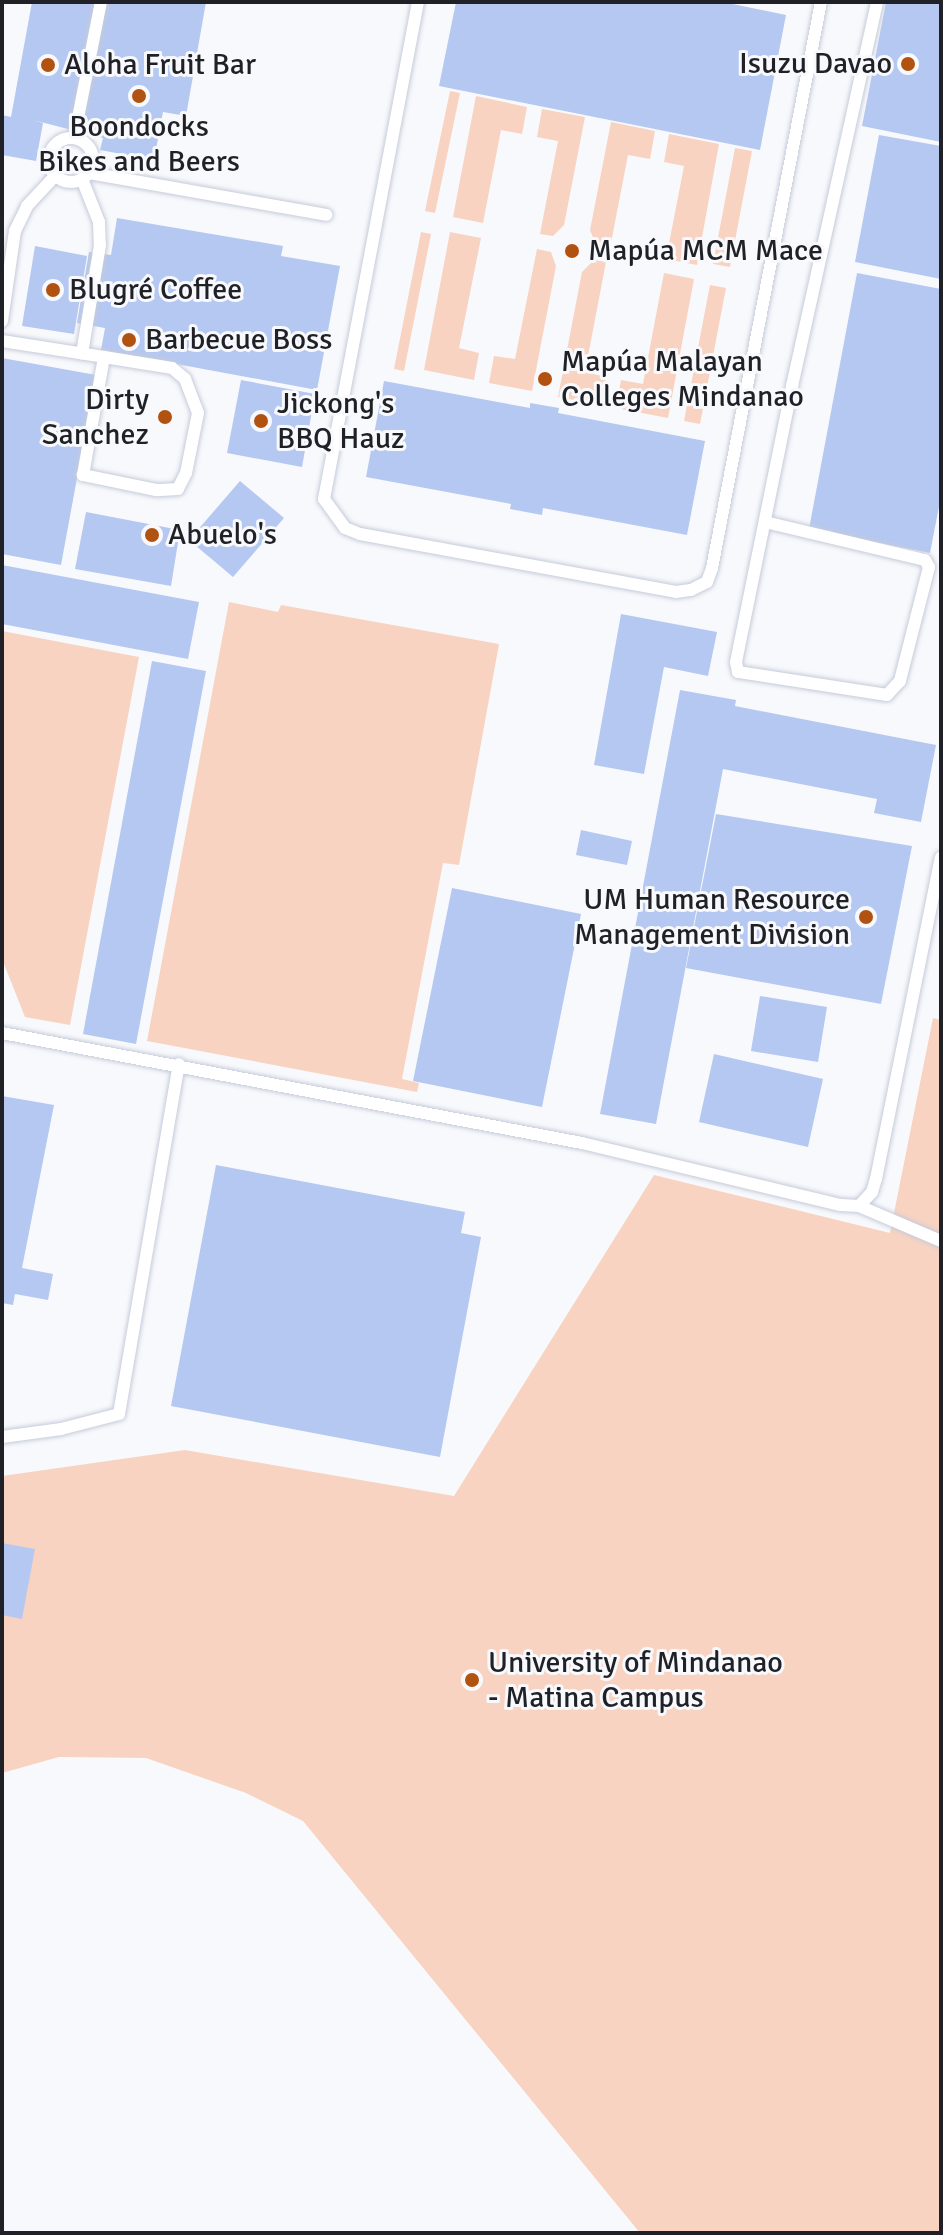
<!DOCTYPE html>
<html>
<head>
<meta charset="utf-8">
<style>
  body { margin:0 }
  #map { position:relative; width:943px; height:2235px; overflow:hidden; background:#f8f9fc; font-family:Signika,sans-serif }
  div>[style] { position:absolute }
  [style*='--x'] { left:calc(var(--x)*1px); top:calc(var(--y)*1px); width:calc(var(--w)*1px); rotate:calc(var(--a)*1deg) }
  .green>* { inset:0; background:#f9d3c1 }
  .building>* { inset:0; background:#b5c8f1 }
  .roads { filter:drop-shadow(0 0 2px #c5cbda) drop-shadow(0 0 2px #c5cbda) }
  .service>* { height:12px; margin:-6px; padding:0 6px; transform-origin:6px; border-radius:6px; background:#fff }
  .service>.ring { margin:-6px; padding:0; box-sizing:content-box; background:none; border:12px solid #fff; border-radius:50% }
  .dots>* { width:22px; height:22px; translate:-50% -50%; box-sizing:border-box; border:4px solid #f8f9fc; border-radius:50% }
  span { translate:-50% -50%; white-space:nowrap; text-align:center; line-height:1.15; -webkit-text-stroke:6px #f8f9fc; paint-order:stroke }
  .poi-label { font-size:30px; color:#1f2127 }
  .right { translate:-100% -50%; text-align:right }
  .left { translate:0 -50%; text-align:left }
  .frame { position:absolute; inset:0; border:4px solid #1f2127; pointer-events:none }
</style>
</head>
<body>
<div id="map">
  <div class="green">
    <i style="clip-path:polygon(450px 91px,460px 93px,435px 213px,425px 211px)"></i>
    <i style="clip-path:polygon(476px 96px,527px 107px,522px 134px,501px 130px,483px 223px,453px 217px)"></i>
    <i style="clip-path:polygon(542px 109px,585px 117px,564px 225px,553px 236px,540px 234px,558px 141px,537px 137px)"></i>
    <i style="clip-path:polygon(611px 122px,655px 131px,650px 159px,628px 155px,610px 248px,596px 245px,590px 230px)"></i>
    <i style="clip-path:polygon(669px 134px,719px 144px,697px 265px,666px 259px,684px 166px,664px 162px)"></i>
    <i style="clip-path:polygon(735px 148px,752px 151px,730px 267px,713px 264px)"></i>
    <i style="clip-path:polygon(421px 232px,431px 234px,404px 371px,394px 369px)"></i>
    <i style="clip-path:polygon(450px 232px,481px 238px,459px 348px,479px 353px,474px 380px,424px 370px)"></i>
    <i style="clip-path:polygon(537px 249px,551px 252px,556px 266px,532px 391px,489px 383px,494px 356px,515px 359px)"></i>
    <i style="clip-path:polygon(594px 260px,606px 262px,585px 372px,606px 377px,601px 405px,558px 397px,582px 272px)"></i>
    <i style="clip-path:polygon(664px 273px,694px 279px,668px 418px,616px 408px,621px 380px,643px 384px)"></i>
    <i style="clip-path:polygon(710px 285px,726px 288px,700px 424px,684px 421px)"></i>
    <i style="clip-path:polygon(229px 602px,278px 612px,281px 605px,499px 644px,459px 865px,443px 863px,402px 1079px,419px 1083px,417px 1092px,147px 1041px)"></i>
    <i style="clip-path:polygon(2px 631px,139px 657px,70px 1025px,25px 1017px,2px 959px)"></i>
    <i style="clip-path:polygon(933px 1018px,941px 1020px,941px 2233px,640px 2233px,303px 1821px,246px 1793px,146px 1758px,59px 1757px,2px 1773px,2px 1476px,185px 1450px,454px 1496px,654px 1175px,890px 1233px)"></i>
  </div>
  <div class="building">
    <i style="clip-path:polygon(32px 2px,206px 2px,186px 116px,163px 112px,154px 160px,100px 150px,103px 138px,33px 120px,43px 123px,36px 161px,2px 155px,2px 115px,11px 117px)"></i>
    <i style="clip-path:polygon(456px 2px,723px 2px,786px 15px,760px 150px,439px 86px)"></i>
    <i style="clip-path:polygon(886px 2px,941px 2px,941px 142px,862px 126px)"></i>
    <i style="clip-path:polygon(879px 135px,941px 146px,941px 279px,855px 262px)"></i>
    <i style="clip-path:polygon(117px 218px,283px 246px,281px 256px,340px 266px,317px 390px,101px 350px,105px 328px,77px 323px,89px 252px,111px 255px)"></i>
    <i style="clip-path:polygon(35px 246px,87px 256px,74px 334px,22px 326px)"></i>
    <i style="clip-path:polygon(857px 273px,941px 289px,941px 496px,930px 553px,809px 529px)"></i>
    <i style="clip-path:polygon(2px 358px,96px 375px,61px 565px,2px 554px)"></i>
    <i style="clip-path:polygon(241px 380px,315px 394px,302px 467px,227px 453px)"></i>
    <i style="clip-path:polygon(384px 381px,530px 408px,530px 403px,559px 408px,558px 413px,705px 441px,687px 535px,543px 508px,542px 515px,510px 509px,511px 504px,366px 477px)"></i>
    <i style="clip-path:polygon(240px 481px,284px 518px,233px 577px,189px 540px)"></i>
    <i style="clip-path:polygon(86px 512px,180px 530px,171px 586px,75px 569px)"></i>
    <i style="clip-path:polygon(2px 565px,199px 602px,188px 659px,2px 624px)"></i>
    <i style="clip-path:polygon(621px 614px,717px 632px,708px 676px,664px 667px,644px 774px,594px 765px)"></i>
    <i style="clip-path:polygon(152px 661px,206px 671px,136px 1044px,83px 1034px)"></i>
    <i style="clip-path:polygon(680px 690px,736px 700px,735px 706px,936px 745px,921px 822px,874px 813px,877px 799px,723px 769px,656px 1124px,600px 1114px)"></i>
    <i style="clip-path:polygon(716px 814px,912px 846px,881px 1004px,686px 968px)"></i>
    <i style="clip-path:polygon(581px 830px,632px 841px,627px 865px,576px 855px)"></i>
    <i style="clip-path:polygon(452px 888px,581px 914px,542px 1107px,413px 1081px)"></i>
    <i style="clip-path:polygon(760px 996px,827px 1007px,818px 1062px,751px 1051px)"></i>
    <i style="clip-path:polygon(714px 1054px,823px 1079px,808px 1147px,699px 1122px)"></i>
    <i style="clip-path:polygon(2px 1096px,54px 1105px,22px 1268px,53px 1274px,48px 1300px,15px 1294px,13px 1305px,2px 1303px)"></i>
    <i style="clip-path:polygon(216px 1165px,465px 1212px,461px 1233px,481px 1237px,440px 1457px,171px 1406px)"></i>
    <i style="clip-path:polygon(2px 1543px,35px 1549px,22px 1619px,2px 1615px)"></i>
  </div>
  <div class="roads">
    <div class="service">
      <i style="--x:418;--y:2;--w:506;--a:100.71"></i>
      <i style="--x:324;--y:499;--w:36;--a:54"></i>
      <i style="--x:345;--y:528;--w:16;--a:22"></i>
      <i style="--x:360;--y:534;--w:321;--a:10.4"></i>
      <i style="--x:676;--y:592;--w:15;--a:-8"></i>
      <i style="--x:691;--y:590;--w:18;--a:-27"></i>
      <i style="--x:707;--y:582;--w:15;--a:-70"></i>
      <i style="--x:712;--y:568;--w:576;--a:-79.1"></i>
      <i class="ring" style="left:49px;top:138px;width:32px;height:32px"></i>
      <i style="--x:74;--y:138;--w:139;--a:-78.8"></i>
      <i style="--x:89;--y:173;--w:241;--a:10"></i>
      <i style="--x:82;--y:179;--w:46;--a:68.4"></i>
      <i style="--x:99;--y:222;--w:23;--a:88"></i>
      <i style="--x:100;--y:245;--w:110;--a:99.4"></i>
      <i style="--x:2;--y:321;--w:91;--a:-81.8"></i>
      <i style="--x:15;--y:231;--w:28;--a:-64"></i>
      <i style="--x:27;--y:206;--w:41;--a:-47"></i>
      <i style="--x:2;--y:341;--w:103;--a:8.9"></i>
      <i style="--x:104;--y:357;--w:69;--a:9.2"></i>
      <i style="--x:172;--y:368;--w:17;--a:40"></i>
      <i style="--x:185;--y:379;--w:36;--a:69"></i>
      <i style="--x:198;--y:413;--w:61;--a:101.3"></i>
      <i style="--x:186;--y:473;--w:18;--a:117"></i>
      <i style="--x:178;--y:489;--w:22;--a:177"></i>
      <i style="--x:156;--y:490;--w:75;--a:-168.4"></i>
      <i style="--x:83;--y:475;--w:120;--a:-79.9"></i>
      <i style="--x:765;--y:522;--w:164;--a:13.4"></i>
      <i style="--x:925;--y:560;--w:8;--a:60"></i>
      <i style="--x:929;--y:567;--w:118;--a:104.3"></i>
      <i style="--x:900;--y:681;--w:19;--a:133"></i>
      <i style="--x:887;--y:695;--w:151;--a:-171.2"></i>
      <i style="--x:738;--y:672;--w:10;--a:-101"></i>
      <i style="--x:736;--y:662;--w:282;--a:-78.5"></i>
      <i style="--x:792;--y:386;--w:393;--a:-77.5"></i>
      <i style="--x:2;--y:1033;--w:590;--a:10.74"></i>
      <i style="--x:582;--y:1143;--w:266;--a:13.5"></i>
      <i style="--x:841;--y:1205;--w:18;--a:3"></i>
      <i style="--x:859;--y:1206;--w:19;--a:-47"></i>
      <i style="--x:872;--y:1192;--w:14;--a:-73"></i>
      <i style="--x:876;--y:1179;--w:328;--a:-78.6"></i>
      <i style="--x:859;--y:1206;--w:89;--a:23.1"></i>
      <i style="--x:2;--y:1437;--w:60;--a:-7.7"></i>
      <i style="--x:61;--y:1429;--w:60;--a:-14.5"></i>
      <i style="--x:119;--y:1414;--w:355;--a:-80.3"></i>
    </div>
  </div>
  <div class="dots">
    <i style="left:908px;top:64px;background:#b25210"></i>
    <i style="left:48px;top:65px;background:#b25210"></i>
    <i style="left:139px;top:96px;background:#b25210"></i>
    <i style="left:572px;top:251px;background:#b25210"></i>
    <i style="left:53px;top:290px;background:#b25210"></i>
    <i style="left:129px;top:340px;background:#b25210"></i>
    <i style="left:545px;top:379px;background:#b25210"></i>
    <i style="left:165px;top:417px;background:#b25210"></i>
    <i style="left:261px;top:421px;background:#b25210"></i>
    <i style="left:152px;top:535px;background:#b25210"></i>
    <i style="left:866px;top:917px;background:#b25210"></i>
    <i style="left:472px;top:1680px;background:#b25210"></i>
  </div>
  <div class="poi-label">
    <span class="right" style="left:892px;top:64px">Isuzu Davao</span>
    <span class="left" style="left:64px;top:65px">Aloha Fruit Bar</span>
    <span style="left:139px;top:144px">Boondocks<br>Bikes and Beers</span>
    <span class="left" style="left:588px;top:251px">Mapúa MCM Mace</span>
    <span class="left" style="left:69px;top:290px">Blugré Coffee</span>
    <span class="left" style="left:145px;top:340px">Barbecue Boss</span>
    <span class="left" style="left:561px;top:379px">Mapúa Malayan<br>Colleges Mindanao</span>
    <span class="right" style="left:149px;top:417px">Dirty<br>Sanchez</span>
    <span class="left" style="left:277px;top:421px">Jickong's<br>BBQ Hauz</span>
    <span class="left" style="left:168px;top:535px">Abuelo's</span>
    <span class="right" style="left:850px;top:917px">UM Human Resource<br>Management Division</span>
    <span class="left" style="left:488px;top:1680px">University of Mindanao<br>- Matina Campus</span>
  </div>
  <div class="frame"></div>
</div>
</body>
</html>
